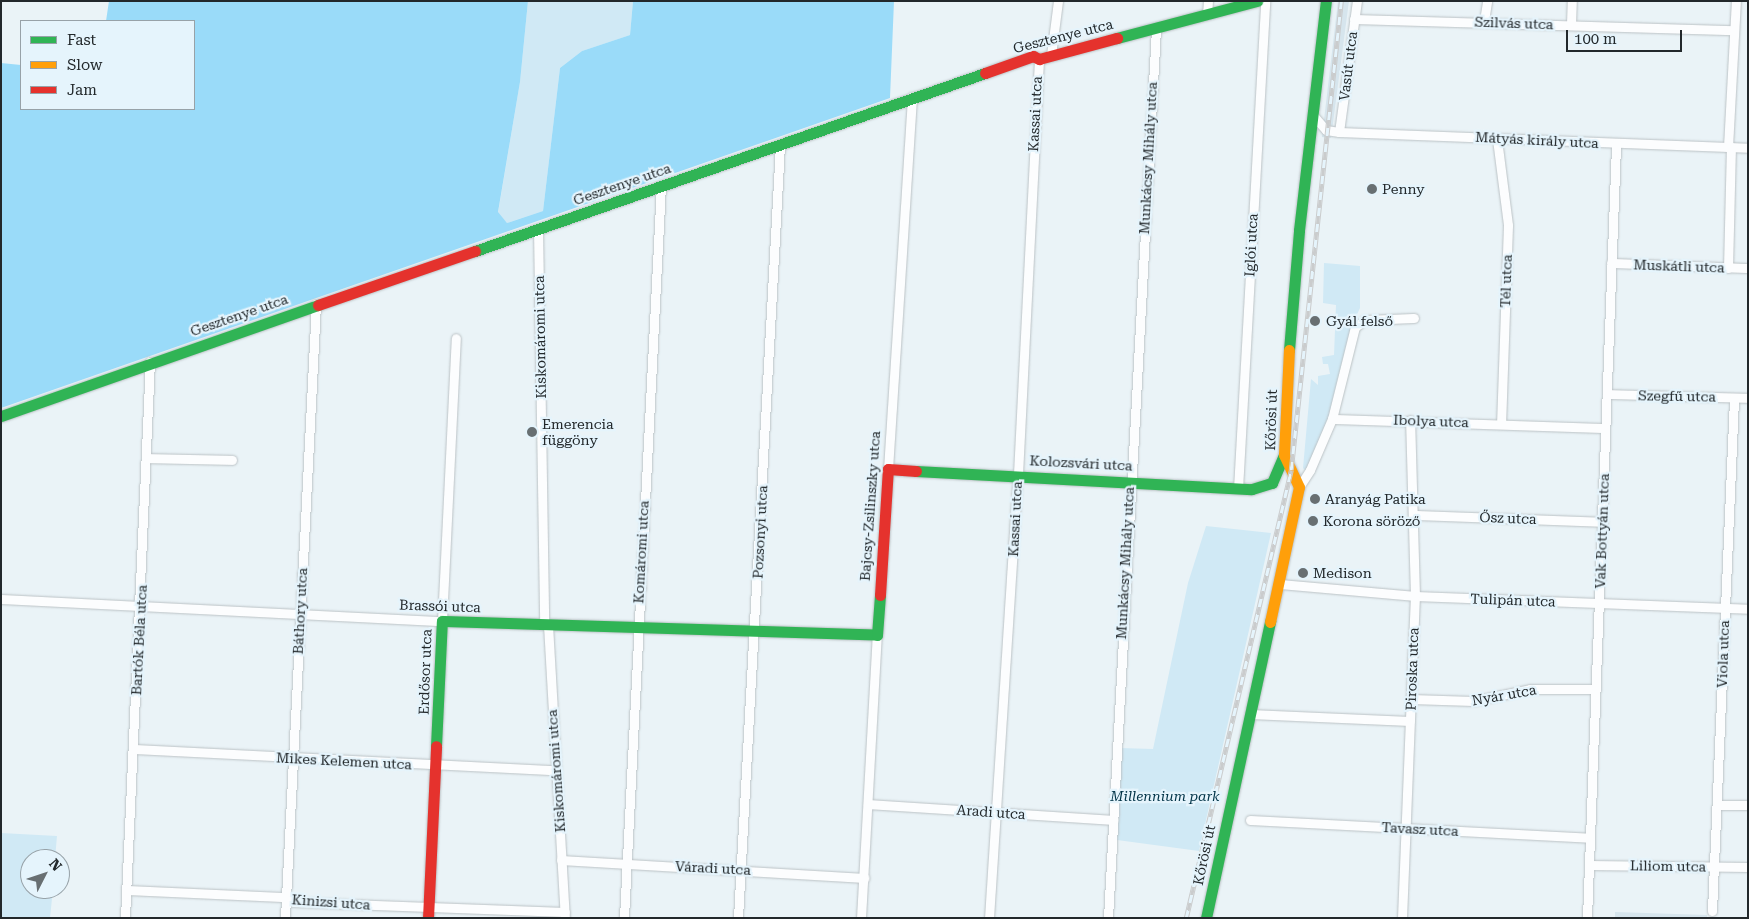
<!DOCTYPE html>
<html>
<head>
<meta charset="utf-8">
<style>
  body { margin:0 }
  #map { position:relative; width:1749px; height:919px; overflow:hidden; background:#eaf3f7; font-family:"Roboto Serif",serif }
  div>[style] { position:absolute }
  [style*='--x'] { left:calc(var(--x)*1px); top:calc(var(--y)*1px); width:calc(var(--w)*1px); rotate:calc(var(--a)*1deg) }
  .built>* { inset:0; background:#d6e5ed }
  .green>* { inset:0; background:#d0e9f5 }
  .forest>* { inset:0; background:#9adbf9 }
  .roads { filter:drop-shadow(0 0 1px #bbc2c5) drop-shadow(0 0 1px #bbc2c5) }
  .street>* { height:9px; margin:-4.5px; padding:0 4.5px; transform-origin:4.5px; border-radius:4.5px; background:#fcfdfe }
  .fast>* { height:11px; margin:-5.5px; padding:0 5.5px; transform-origin:5.5px; border-radius:5.5px; background:#30b455 }
  .slow>* { height:11px; margin:-5.5px; padding:0 5.5px; transform-origin:5.5px; border-radius:5.5px; background:#ff9f0a }
  .jam>* { height:11px; margin:-5.5px; padding:0 5.5px; transform-origin:5.5px; border-radius:5.5px; background:#e5322d }
  .rail>* { height:4.5px; margin-top:-2.25px; transform-origin:0; background:repeating-linear-gradient(90deg,#e5f4fc 0 8px,#cacccd 0 16px); box-sizing:border-box; border-block:1px solid #cacccd }
  .dots>* { width:14px; height:14px; translate:-50% -50%; box-sizing:border-box; border:2px solid #e5f4fc; border-radius:50% }
  span { translate:-50% -50%; white-space:nowrap; text-align:center; line-height:1.15; -webkit-text-stroke:4.5px #e5f4fc; paint-order:stroke }
  .street-label { font-size:14px; color:#22282b }
  .poi-label { font-size:14px; color:#22282b }
  .left { translate:0 -50%; text-align:left }
  .park-label { font-size:14px; color:#003347; font-style:italic }
  .frame { position:absolute; inset:0; border:2px solid #22282b; pointer-events:none }
  .legend { position:absolute; left:20px; top:20px; width:175px; height:90px; box-sizing:border-box; background:#e5f4fc; border:1px solid #97a2a8; margin:0; padding:6px 9px; list-style:none; font-size:15px; color:#22282b }
  .legend li { display:flex; align-items:center; gap:10px; height:25px }
  .legend b { width:25px; border:1px solid #97a2a8 }
  .north { position:absolute; left:20px; top:849px; width:50px; height:50px; box-sizing:border-box; background:#e5f4fc; border:1px solid #97a2a8; border-radius:50%; rotate:49deg; font-size:14px; font-weight:700; line-height:20px; text-align:center; color:#22282b }
  .north::after { content:''; display:block; margin:auto; width:18px; height:22px; background:#686f72; clip-path:polygon(50% 0,100% 100%,50% 72%,0 100%) }
  .scale { position:absolute; left:1566px; top:30px; width:116px; height:22px; box-sizing:border-box; border:2px solid #22282b; border-top:0; padding-left:6px; font-size:15px; line-height:18px; white-space:nowrap; color:#22282b; -webkit-text-stroke:4px #e5f4fc; paint-order:stroke }
</style>
</head>
<body>
<div id="map">
  <div class="built">
    <i style="clip-path:polygon(1338px 1px,1349px 1px,1331px 138px,1322px 137px)"></i>
    <i style="clip-path:polygon(1615px 912px,1707px 915px,1707px 918px,1615px 918px)"></i>
  </div>
  <div class="green">
    <i style="clip-path:polygon(528px 1px,633px 1px,630px 35px,582px 51px,560px 68px,543px 211px,507px 223px,498px 213px,520px 82px)"></i>
    <i style="clip-path:polygon(1324px 263px,1360px 266px,1360px 308px,1351px 327px,1331px 412px,1306px 471px,1303px 468px,1311px 379px,1318px 385px,1318px 376px,1330px 374px,1328px 364px,1323px 364px,1322px 357px,1334px 355px,1336px 305px,1323px 303px)"></i>
    <i style="clip-path:polygon(1206px 526px,1271px 533px,1199px 851px,1117px 840px,1120px 748px,1153px 749px,1188px 583px)"></i>
    <i style="clip-path:polygon(1px 833px,57px 836px,55px 859px,30px 859px,30px 889px,53px 889px,50px 918px,1px 918px)"></i>
  </div>
  <div class="forest">
    <i style="clip-path:polygon(109px 1px,528px 1px,520px 82px,498px 212px,507px 223px,543px 211px,560px 68px,582px 51px,630px 35px,633px 1px,894px 1px,890px 98px,1px 408px,1px 63px,21px 65px,21px 109px,194px 109px,194px 21px,106px 21px)"></i>
  </div>
  <div class="roads">
    <div class="street">
      <i style="--x:1207;--y:15;--w:14;--a:-86"></i>
      <i style="--x:1354;--y:19;--w:380;--a:1.7"></i>
      <i style="--x:1484;--y:21;--w:20;--a:-81"></i>
      <i style="--x:1571;--y:24;--w:23;--a:-88"></i>
      <i style="--x:1051;--y:55;--w:54;--a:-82.6"></i>
      <i style="--x:1312;--y:114;--w:21;--a:49"></i>
      <i style="--x:1326;--y:130;--w:13;--a:9"></i>
      <i style="--x:1339;--y:132;--w:409;--a:2.2"></i>
      <i style="--x:1339;--y:132;--w:132;--a:-82.2"></i>
      <i style="--x:1497;--y:139;--w:87;--a:82.7"></i>
      <i style="--x:1508;--y:225;--w:199;--a:92"></i>
      <i style="--x:1728;--y:147;--w:146;--a:-86.9"></i>
      <i style="--x:538;--y:228;--w:397;--a:89.1"></i>
      <i style="--x:1611;--y:263;--w:137;--a:2.1"></i>
      <i style="--x:1728;--y:268;--w:121;--a:-88.6"></i>
      <i style="--x:1607;--y:394;--w:141;--a:1.6"></i>
      <i style="--x:1332;--y:419;--w:95;--a:-76"></i>
      <i style="--x:1355;--y:327;--w:12;--a:-35"></i>
      <i style="--x:1365;--y:320;--w:49;--a:-2.3"></i>
      <i style="--x:147;--y:458;--w:85;--a:1.3"></i>
      <i style="--x:888;--y:469;--w:373;--a:-86.3"></i>
      <i style="--x:1299;--y:487;--w:20;--a:-57"></i>
      <i style="--x:1310;--y:470;--w:56;--a:-66.7"></i>
      <i style="--x:1332;--y:419;--w:273;--a:1.9"></i>
      <i style="--x:1238;--y:489;--w:489;--a:-86.8"></i>
      <i style="--x:1414;--y:515;--w:189;--a:2.1"></i>
      <i style="--x:1280;--y:584;--w:136;--a:5.1"></i>
      <i style="--x:1415;--y:596;--w:333;--a:2.2"></i>
      <i style="--x:1;--y:599;--w:442;--a:2.9"></i>
      <i style="--x:442;--y:621;--w:283;--a:-87.2"></i>
      <i style="--x:548;--y:625;--w:293;--a:86.7"></i>
      <i style="--x:1411;--y:699;--w:62;--a:1.8"></i>
      <i style="--x:1473;--y:701;--w:58;--a:-11.9"></i>
      <i style="--x:1530;--y:689;--w:66;--a:0"></i>
      <i style="--x:1250;--y:714;--w:160;--a:2.5"></i>
      <i style="--x:134;--y:749;--w:421;--a:2.9"></i>
      <i style="--x:868;--y:804;--w:246;--a:3.7"></i>
      <i style="--x:1717;--y:805;--w:31;--a:0"></i>
      <i style="--x:1250;--y:820;--w:340;--a:3"></i>
      <i style="--x:561;--y:860;--w:304;--a:3.4"></i>
      <i style="--x:1589;--y:865;--w:159;--a:0.7"></i>
      <i style="--x:127;--y:890;--w:155;--a:2.6"></i>
      <i style="--x:282;--y:897;--w:13;--a:23"></i>
      <i style="--x:294;--y:902;--w:271;--a:2.1"></i>
      <i style="--x:1712;--y:911;--w:513;--a:-87.54"></i>
      <i style="--x:125;--y:918;--w:557;--a:-87.43"></i>
      <i style="--x:285;--y:918;--w:615;--a:-87.11"></i>
      <i style="--x:624;--y:918;--w:733;--a:-87.11"></i>
      <i style="--x:738;--y:918;--w:774;--a:-86.89"></i>
      <i style="--x:861;--y:918;--w:283;--a:-86.8"></i>
      <i style="--x:989;--y:918;--w:445;--a:-86.3"></i>
      <i style="--x:1018;--y:474;--w:416;--a:-87.1"></i>
      <i style="--x:1108;--y:918;--w:891;--a:-86.91"></i>
      <i style="--x:1402;--y:918;--w:322;--a:-87.7"></i>
      <i style="--x:1415;--y:596;--w:176;--a:-91.6"></i>
      <i style="--x:1587;--y:918;--w:775;--a:-87.85"></i>
    </div>
    <div class="fast">
      <i style="--x:1117;--y:38;--w:145;--a:-14.8"></i>
      <i style="--x:475;--y:251;--w:540;--a:-19.24"></i>
      <i style="--x:1289;--y:350;--w:120;--a:-85.2"></i>
      <i style="--x:1299;--y:230;--w:231;--a:-83.3"></i>
      <i style="--x:1;--y:416;--w:336;--a:-19.3"></i>
      <i style="--x:916;--y:471;--w:336;--a:3.1"></i>
      <i style="--x:1252;--y:489;--w:21;--a:-17"></i>
      <i style="--x:1272;--y:483;--w:30;--a:-67"></i>
      <i style="--x:436;--y:746;--w:125;--a:-87.3"></i>
      <i style="--x:442;--y:621;--w:435;--a:1.8"></i>
      <i style="--x:877;--y:635;--w:40;--a:-85.7"></i>
      <i style="--x:1206;--y:918;--w:303;--a:-77.8"></i>
    </div>
    <div class="slow">
      <i style="--x:1270;--y:622;--w:138;--a:-77.9"></i>
      <i style="--x:1299;--y:487;--w:35;--a:-115"></i>
      <i style="--x:1284;--y:455;--w:105;--a:-87.3"></i>
    </div>
    <div class="jam">
      <i style="--x:985;--y:73;--w:51;--a:-19.5"></i>
      <i style="--x:1033;--y:56;--w:7;--a:27"></i>
      <i style="--x:1039;--y:59;--w:81;--a:-15.1"></i>
      <i style="--x:318;--y:305;--w:166;--a:-19"></i>
      <i style="--x:880;--y:595;--w:126;--a:-86.4"></i>
      <i style="--x:888;--y:469;--w:28;--a:4"></i>
      <i style="--x:428;--y:918;--w:172;--a:-87.3"></i>
    </div>
  </div>
  <div class="rail">
    <i style="--x:1186;--y:918;--w:460;--a:-76.8"></i>
    <i style="--x:1291;--y:470;--w:472;--a:-83.9"></i>
  </div>
  <div class="dots">
    <i style="left:1372px;top:189px;background:#686f72"></i>
    <i style="left:1315px;top:321px;background:#686f72"></i>
    <i style="left:532px;top:432px;background:#686f72"></i>
    <i style="left:1315px;top:499px;background:#686f72"></i>
    <i style="left:1313px;top:521px;background:#686f72"></i>
    <i style="left:1303px;top:573px;background:#686f72"></i>
  </div>
  <div class="street-label">
    <span style="left:1514px;top:23px;rotate:2deg">Szilvás utca</span>
    <span style="left:1063px;top:36px;rotate:-14deg">Gesztenye utca</span>
    <span style="left:1348px;top:66px;rotate:-83deg">Vasút utca</span>
    <span style="left:1035px;top:114px;rotate:-87deg">Kassai utca</span>
    <span style="left:1537px;top:140px;rotate:3deg">Mátyás király utca</span>
    <span style="left:1148px;top:158px;rotate:-87deg">Munkácsy Mihály utca</span>
    <span style="left:622px;top:184px;rotate:-19deg">Gesztenye utca</span>
    <span style="left:1251px;top:245px;rotate:-87deg">Iglói utca</span>
    <span style="left:1679px;top:266px;rotate:2deg">Muskátli utca</span>
    <span style="left:1506px;top:281px;rotate:-88deg">Tél utca</span>
    <span style="left:239px;top:315px;rotate:-19deg">Gesztenye utca</span>
    <span style="left:540px;top:337px;rotate:-91deg">Kiskomáromi utca</span>
    <span style="left:1677px;top:396px;rotate:1deg">Szegfű utca</span>
    <span style="left:1271px;top:420px;rotate:-88deg">Kőrösi út</span>
    <span style="left:1431px;top:421px;rotate:2deg">Ibolya utca</span>
    <span style="left:1081px;top:463px;rotate:3deg">Kolozsvári utca</span>
    <span style="left:870px;top:506px;rotate:-86deg">Bajcsy-Zsilinszky utca</span>
    <span style="left:1508px;top:518px;rotate:2deg">Ősz utca</span>
    <span style="left:1015px;top:519px;rotate:-87deg">Kassai utca</span>
    <span style="left:1602px;top:531px;rotate:-88deg">Vak Bottyán utca</span>
    <span style="left:760px;top:532px;rotate:-87deg">Pozsonyi utca</span>
    <span style="left:641px;top:552px;rotate:-87deg">Komáromi utca</span>
    <span style="left:1125px;top:563px;rotate:-87deg">Munkácsy Mihály utca</span>
    <span style="left:1513px;top:600px;rotate:2deg">Tulipán utca</span>
    <span style="left:440px;top:606px;rotate:2deg">Brassói utca</span>
    <span style="left:300px;top:611px;rotate:-87deg">Báthory utca</span>
    <span style="left:139px;top:640px;rotate:-87deg">Bartók Béla utca</span>
    <span style="left:1723px;top:654px;rotate:-88deg">Viola utca</span>
    <span style="left:1412px;top:669px;rotate:-88deg">Piroska utca</span>
    <span style="left:425px;top:672px;rotate:-88deg">Erdősor utca</span>
    <span style="left:1504px;top:695px;rotate:-10deg">Nyár utca</span>
    <span style="left:344px;top:761px;rotate:3deg">Mikes Kelemen utca</span>
    <span style="left:556px;top:771px;rotate:-94deg">Kiskomáromi utca</span>
    <span style="left:991px;top:812px;rotate:4deg">Aradi utca</span>
    <span style="left:1420px;top:829px;rotate:3deg">Tavasz utca</span>
    <span style="left:1204px;top:855px;rotate:-78deg">Kőrösi út</span>
    <span style="left:1668px;top:866px;rotate:1deg">Liliom utca</span>
    <span style="left:713px;top:868px;rotate:3deg">Váradi utca</span>
    <span style="left:331px;top:902px;rotate:4deg">Kinizsi utca</span>
  </div>
  <div class="poi-label">
    <span class="left" style="left:1382px;top:189px">Penny</span>
    <span class="left" style="left:1326px;top:321px">Gyál felső</span>
    <span class="left" style="left:542px;top:432px">Emerencia<br>függöny</span>
    <span class="left" style="left:1325px;top:499px">Aranyág Patika</span>
    <span class="left" style="left:1323px;top:521px">Korona söröző</span>
    <span class="left" style="left:1313px;top:573px">Medison</span>
  </div>
  <div class="park-label">
    <span style="left:1165px;top:796px">Millennium park</span>
  </div>
  <div class="frame"></div>
  <ul class="legend">
  <li><b style="height:6px;background:#30b455"></b>Fast</li>
  <li><b style="height:6px;background:#ff9f0a"></b>Slow</li>
  <li><b style="height:6px;background:#e5322d"></b>Jam</li>
  </ul>
  <div class="north">N</div>
  <div class="scale">100 m</div>
</div>
</body>
</html>
